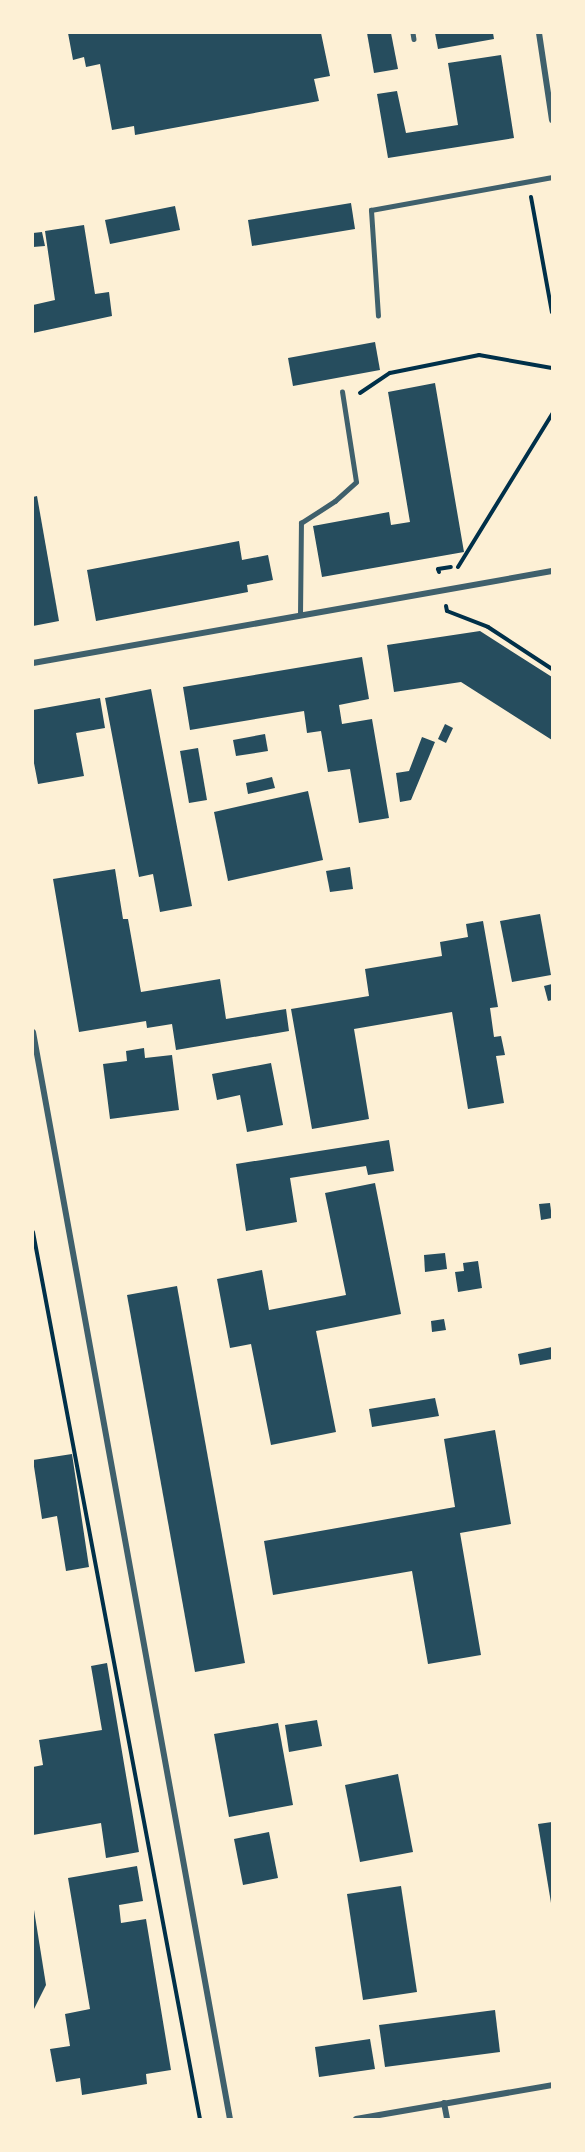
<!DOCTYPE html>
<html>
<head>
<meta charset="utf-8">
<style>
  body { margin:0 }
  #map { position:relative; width:585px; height:2152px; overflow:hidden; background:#fdf0d5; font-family:"Roboto Condensed",sans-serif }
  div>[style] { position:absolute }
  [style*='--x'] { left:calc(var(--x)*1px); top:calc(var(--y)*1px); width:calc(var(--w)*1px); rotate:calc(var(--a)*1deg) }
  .building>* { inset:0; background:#264d5e }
  .path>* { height:4px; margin:-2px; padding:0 2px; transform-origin:2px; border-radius:2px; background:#003049 }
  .service>* { height:4.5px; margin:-2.25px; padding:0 2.25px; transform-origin:2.25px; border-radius:2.25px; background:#3f606c }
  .minor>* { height:6px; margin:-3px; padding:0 3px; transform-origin:3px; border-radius:3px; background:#3f606c }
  span { translate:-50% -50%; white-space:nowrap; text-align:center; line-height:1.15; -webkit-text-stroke:5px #fdf0d5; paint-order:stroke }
  .frame { position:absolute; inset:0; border:34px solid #fdf0d5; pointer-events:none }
</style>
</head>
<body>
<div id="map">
  <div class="building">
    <i style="clip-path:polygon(68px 33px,321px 33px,330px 76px,314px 79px,319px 101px,135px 135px,134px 126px,112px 130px,100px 64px,86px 67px,84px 57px,73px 60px)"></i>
    <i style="clip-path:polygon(367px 33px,391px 33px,398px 69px,374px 73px)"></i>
    <i style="clip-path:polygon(435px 33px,493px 33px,494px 39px,438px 49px)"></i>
    <i style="clip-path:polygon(501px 55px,514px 138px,388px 158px,377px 94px,397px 91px,406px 133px,458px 125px,448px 63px)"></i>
    <i style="clip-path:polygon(351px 203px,355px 229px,252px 246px,248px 220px)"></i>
    <i style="clip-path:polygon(175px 206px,180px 230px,110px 244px,105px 220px)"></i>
    <i style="clip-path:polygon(84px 225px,95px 294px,109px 292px,112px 316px,33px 333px,33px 305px,55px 300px,45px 231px)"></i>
    <i style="clip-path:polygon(42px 232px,45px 246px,33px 247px,33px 233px)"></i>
    <i style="clip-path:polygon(375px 342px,380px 370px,293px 386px,288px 358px)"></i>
    <i style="clip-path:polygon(435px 383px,464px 552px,322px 577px,313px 526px,389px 512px,391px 525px,410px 522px,388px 392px)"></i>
    <i style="clip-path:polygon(37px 496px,59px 621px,33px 626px,33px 497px)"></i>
    <i style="clip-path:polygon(239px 541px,242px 560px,268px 555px,273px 580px,247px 585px,248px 592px,96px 621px,87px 570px)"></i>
    <i style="clip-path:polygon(480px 631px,552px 677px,552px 740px,461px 682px,394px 692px,387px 645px)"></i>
    <i style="clip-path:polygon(362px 657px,369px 699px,339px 705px,342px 724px,372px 719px,389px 818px,359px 823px,350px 769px,328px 772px,321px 731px,307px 733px,304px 711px,190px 730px,183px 687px)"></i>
    <i style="clip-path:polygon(151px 689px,192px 906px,160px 912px,153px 874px,139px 877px,105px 698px)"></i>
    <i style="clip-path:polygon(100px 698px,105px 728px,76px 733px,84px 776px,38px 784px,33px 758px,33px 710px)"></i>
    <i style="clip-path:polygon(445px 724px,453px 728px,446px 743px,438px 739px)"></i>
    <i style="clip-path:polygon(265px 734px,268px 751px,236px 756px,233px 740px)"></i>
    <i style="clip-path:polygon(422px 737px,435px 742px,411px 800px,400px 802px,396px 773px,409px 771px)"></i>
    <i style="clip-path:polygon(198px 748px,207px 800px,189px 803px,180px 751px)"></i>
    <i style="clip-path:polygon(272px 777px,275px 788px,248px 794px,246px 783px)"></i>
    <i style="clip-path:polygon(308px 791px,323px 860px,228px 881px,214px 812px)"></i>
    <i style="clip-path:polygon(350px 867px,353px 889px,330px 892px,326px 871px)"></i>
    <i style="clip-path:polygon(115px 869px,123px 919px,128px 919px,141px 992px,220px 979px,226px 1019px,286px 1009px,289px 1031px,176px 1050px,172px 1024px,147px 1028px,146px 1021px,79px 1032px,53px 879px)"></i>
    <i style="clip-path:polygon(540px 914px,551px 975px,512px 982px,500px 921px)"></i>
    <i style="clip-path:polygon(483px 921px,498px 1007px,490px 1008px,494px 1037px,501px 1036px,505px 1055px,496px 1056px,504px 1103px,468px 1109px,452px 1012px,354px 1029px,369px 1119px,312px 1129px,291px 1009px,369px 996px,365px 969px,442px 956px,440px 942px,468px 937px,466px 924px)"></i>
    <i style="clip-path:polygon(552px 984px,552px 1000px,548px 1001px,544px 986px)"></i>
    <i style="clip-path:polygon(144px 1048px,145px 1058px,172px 1055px,179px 1110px,110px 1119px,103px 1064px,127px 1061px,126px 1051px)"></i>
    <i style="clip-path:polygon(271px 1063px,283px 1125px,247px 1132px,240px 1095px,217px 1100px,212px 1074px)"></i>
    <i style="clip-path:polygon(389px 1140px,394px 1171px,368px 1175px,366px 1166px,290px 1178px,297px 1222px,246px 1231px,236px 1164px)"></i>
    <i style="clip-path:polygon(375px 1183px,401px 1314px,316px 1331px,336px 1432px,271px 1445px,251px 1344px,230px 1348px,217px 1279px,262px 1270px,269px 1310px,346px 1295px,325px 1193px)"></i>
    <i style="clip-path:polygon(550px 1203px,552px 1218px,541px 1220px,539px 1204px)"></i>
    <i style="clip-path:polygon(445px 1253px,447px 1269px,425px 1272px,424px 1255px)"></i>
    <i style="clip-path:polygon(478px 1261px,482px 1288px,458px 1292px,455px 1272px,464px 1271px,463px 1263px)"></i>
    <i style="clip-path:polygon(177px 1286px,245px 1663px,195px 1672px,127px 1295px)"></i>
    <i style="clip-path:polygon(444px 1319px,446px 1330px,432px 1332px,431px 1321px)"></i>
    <i style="clip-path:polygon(552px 1347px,552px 1359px,520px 1365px,518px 1354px)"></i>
    <i style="clip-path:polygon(435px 1398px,439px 1416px,372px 1427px,369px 1409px)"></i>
    <i style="clip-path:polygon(495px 1430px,511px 1524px,460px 1533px,481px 1655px,428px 1664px,412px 1571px,273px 1595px,264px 1541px,455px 1507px,444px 1439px)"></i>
    <i style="clip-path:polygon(72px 1454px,89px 1567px,66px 1571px,57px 1516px,42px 1519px,33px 1460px)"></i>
    <i style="clip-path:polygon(107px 1663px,139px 1852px,106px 1858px,101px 1823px,33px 1835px,33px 1767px,43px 1765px,39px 1740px,102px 1730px,91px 1666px)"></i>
    <i style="clip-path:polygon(317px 1720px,322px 1746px,289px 1752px,285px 1725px)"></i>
    <i style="clip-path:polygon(278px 1723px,293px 1805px,229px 1817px,214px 1734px)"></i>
    <i style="clip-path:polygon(398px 1774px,413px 1852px,360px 1862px,345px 1785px)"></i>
    <i style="clip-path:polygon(552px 1822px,552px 1903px,551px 1903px,538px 1824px)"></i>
    <i style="clip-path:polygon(269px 1832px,278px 1878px,243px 1885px,234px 1839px)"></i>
    <i style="clip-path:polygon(137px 1866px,143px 1901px,119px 1905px,121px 1923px,146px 1919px,171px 2070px,146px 2074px,147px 2084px,82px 2095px,80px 2078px,56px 2082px,50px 2049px,70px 2046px,65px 2014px,90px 2009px,68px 1878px)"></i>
    <i style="clip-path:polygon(401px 1886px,417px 1992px,363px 2000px,347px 1894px)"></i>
    <i style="clip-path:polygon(34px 1910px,46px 1985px,33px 2011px,33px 1911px)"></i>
    <i style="clip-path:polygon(495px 2010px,500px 2052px,385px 2067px,379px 2025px)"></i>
    <i style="clip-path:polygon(370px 2039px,375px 2069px,319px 2077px,315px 2047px)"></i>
  </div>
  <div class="path">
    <i style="--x:531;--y:197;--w:117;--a:79.7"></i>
    <i style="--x:360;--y:393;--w:36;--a:-34"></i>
    <i style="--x:390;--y:373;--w:91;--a:-11.4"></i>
    <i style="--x:479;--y:355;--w:74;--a:10.1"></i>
    <i style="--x:458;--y:567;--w:180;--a:-58.4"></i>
    <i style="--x:439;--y:572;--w:3;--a:-108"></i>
    <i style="--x:438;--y:569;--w:13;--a:-9"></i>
    <i style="--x:446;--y:606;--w:5;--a:79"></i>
    <i style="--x:447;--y:611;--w:44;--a:21.3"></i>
    <i style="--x:488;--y:627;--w:77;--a:33.3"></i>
    <i style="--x:33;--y:1232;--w:903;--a:79.34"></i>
  </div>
  <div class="service">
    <i style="--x:413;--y:33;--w:6;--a:81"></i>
    <i style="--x:378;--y:316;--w:106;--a:-93.8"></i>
    <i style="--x:371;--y:210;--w:184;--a:-10.3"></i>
    <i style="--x:300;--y:615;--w:92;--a:-89.4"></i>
    <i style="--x:301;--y:523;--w:40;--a:-32.9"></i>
    <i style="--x:335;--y:501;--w:28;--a:-42"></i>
    <i style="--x:356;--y:482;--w:91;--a:-98.8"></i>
  </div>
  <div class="minor">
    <i style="--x:539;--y:33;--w:88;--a:81.5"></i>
    <i style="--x:33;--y:663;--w:527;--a:-10.05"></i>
    <i style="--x:33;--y:1032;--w:1105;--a:79.73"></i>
    <i style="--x:444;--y:2103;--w:16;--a:79"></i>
    <i style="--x:356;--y:2119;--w:199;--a:-9.8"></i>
  </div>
  <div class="frame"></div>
</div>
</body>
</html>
